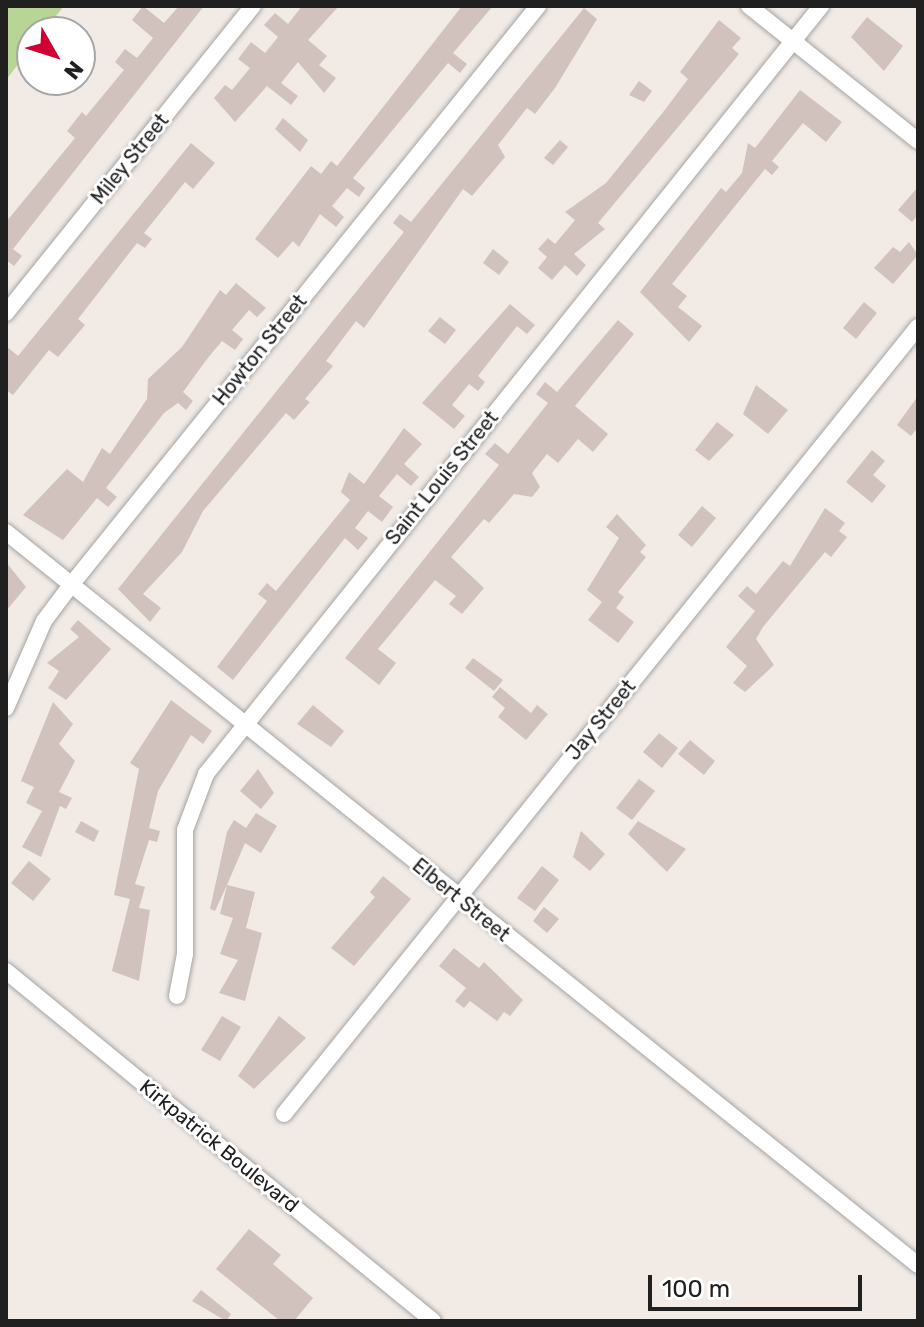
<!DOCTYPE html>
<html>
<head>
<meta charset="utf-8">
<style>
  body { margin:0 }
  #map { position:relative; width:924px; height:1327px; overflow:hidden; background:#f1eae5; font-family:Rubik,sans-serif }
  div>[style] { position:absolute }
  [style*='--x'] { left:calc(var(--x)*1px); top:calc(var(--y)*1px); width:calc(var(--w)*1px); rotate:calc(var(--a)*1deg) }
  .forest>* { inset:0; background:#b9d596 }
  .building>* { inset:0; background:#d2c2be }
  .roads { filter:drop-shadow(0 0 2px #a4a4a4) drop-shadow(0 0 2px #a4a4a4) }
  .minor>* { height:16px; margin:-8px; padding:0 8px; transform-origin:8px; border-radius:8px; background:#fff }
  span { translate:-50% -50%; white-space:nowrap; text-align:center; line-height:1.15; -webkit-text-stroke:6px #fff; paint-order:stroke }
  .street-label { font-size:20px; color:#202020 }
  .frame { position:absolute; inset:0; border:8px solid #202020; pointer-events:none }
  .north { position:absolute; left:16px; top:16px; width:80px; height:80px; box-sizing:border-box; background:#fff; border:2px solid #a6a6a6; border-radius:50%; rotate:129deg; font-size:22px; font-weight:700; line-height:32px; text-align:center; color:#202020 }
  .north::after { content:''; display:block; margin:auto; width:28px; height:36px; background:#d00035; clip-path:polygon(50% 0,100% 100%,50% 72%,0 100%) }
  .scale { position:absolute; left:648px; top:1275px; width:214px; height:36px; box-sizing:border-box; border:4px solid #202020; border-top:0; padding-left:10px; font-size:24px; line-height:28px; white-space:nowrap; color:#202020; -webkit-text-stroke:6px #fff; paint-order:stroke }
</style>
</head>
<body>
<div id="map">
  <div class="forest">
    <i style="clip-path:polygon(6px 6px,64px 6px,43px 32px,32px 32px,32px 46px,6px 80px)"></i>
  </div>
  <div class="building">
    <i style="clip-path:polygon(143px 6px,164px 23px,179px 6px,204px 6px,13px 249px,22px 256px,14px 266px,6px 260px,6px 222px,75px 138px,67px 131px,82px 112px,86px 116px,124px 70px,115px 62px,125px 49px,137px 58px,153px 38px,132px 20px)"></i>
    <i style="clip-path:polygon(302px 6px,339px 6px,308px 40px,327px 56px,319px 65px,336px 78px,324px 93px,298px 62px,281px 83px,298px 96px,291px 105px,267px 86px,235px 122px,214px 98px,225px 85px,232px 90px,250px 68px,238px 59px,251px 42px,265px 53px,278px 37px,264px 25px,275px 13px,288px 24px)"></i>
    <i style="clip-path:polygon(462px 6px,493px 6px,453px 53px,467px 64px,460px 73px,448px 63px,353px 178px,365px 188px,359px 197px,347px 188px,332px 206px,344px 217px,336px 227px,320px 214px,299px 247px,293px 241px,278px 258px,255px 239px,311px 166px,321px 174px,331px 161px,337px 166px)"></i>
    <i style="clip-path:polygon(584px 8px,597px 19px,555px 88px,535px 114px,527px 108px,498px 145px,505px 157px,472px 196px,463px 189px,364px 328px,356px 321px,326px 361px,333px 366px,305px 399px,310px 402px,294px 420px,286px 413px,203px 511px,182px 552px,143px 594px,161px 608px,150px 622px,118px 589px,404px 232px,393px 223px,400px 214px,411px 222px)"></i>
    <i style="clip-path:polygon(867px 17px,903px 46px,884px 71px,851px 37px)"></i>
    <i style="clip-path:polygon(719px 20px,741px 38px,732px 48px,739px 54px,598px 223px,605px 229px,574px 254px,586px 265px,577px 276px,565px 265px,552px 280px,538px 268px,547px 257px,538px 249px,548px 238px,555px 244px,575px 220px,565px 212px,606px 183px,664px 111px,688px 79px,680px 72px)"></i>
    <i style="clip-path:polygon(639px 81px,652px 91px,644px 102px,629px 95px)"></i>
    <i style="clip-path:polygon(800px 90px,842px 122px,826px 142px,803px 123px,772px 161px,779px 167px,772px 175px,765px 169px,672px 284px,687px 296px,678px 307px,702px 326px,689px 342px,640px 292px,721px 188px,726px 192px,742px 173px,748px 143px,755px 148px)"></i>
    <i style="clip-path:polygon(283px 118px,308px 140px,300px 152px,275px 129px)"></i>
    <i style="clip-path:polygon(560px 140px,568px 147px,553px 165px,544px 158px)"></i>
    <i style="clip-path:polygon(191px 143px,215px 163px,193px 189px,185px 182px,144px 233px,152px 239px,145px 248px,137px 243px,78px 319px,85px 325px,58px 357px,49px 350px,13px 395px,6px 390px,6px 346px,18px 356px)"></i>
    <i style="clip-path:polygon(918px 187px,918px 215px,912px 222px,898px 210px)"></i>
    <i style="clip-path:polygon(909px 242px,918px 255px,893px 284px,874px 268px,893px 247px,900px 252px)"></i>
    <i style="clip-path:polygon(493px 249px,509px 262px,499px 275px,483px 263px)"></i>
    <i style="clip-path:polygon(236px 283px,266px 308px,257px 317px,249px 310px,232px 330px,243px 339px,235px 350px,222px 341px,207px 359px,183px 392px,193px 401px,186px 410px,178px 403px,164px 413px,106px 488px,117px 497px,108px 507px,97px 498px,63px 540px,23px 515px,67px 469px,83px 482px,102px 448px,110px 454px,147px 399px,148px 379px,182px 347px,220px 290px,226px 295px)"></i>
    <i style="clip-path:polygon(864px 302px,877px 313px,856px 339px,843px 328px)"></i>
    <i style="clip-path:polygon(510px 304px,535px 325px,527px 334px,517px 326px,478px 376px,485px 382px,478px 391px,469px 384px,452px 405px,465px 416px,454px 429px,422px 403px)"></i>
    <i style="clip-path:polygon(440px 317px,456px 330px,445px 344px,428px 331px)"></i>
    <i style="clip-path:polygon(618px 320px,634px 334px,575px 406px,608px 434px,593px 452px,578px 439px,558px 463px,547px 454px,532px 473px,540px 487px,532px 497px,514px 494px,489px 523px,484px 519px,451px 557px,484px 588px,462px 614px,449px 604px,456px 596px,435px 580px,378px 649px,396px 663px,379px 685px,345px 658px,499px 465px,485px 454px,495px 443px,508px 454px,548px 403px,536px 394px,545px 382px,557px 392px)"></i>
    <i style="clip-path:polygon(756px 385px,788px 410px,768px 434px,743px 414px)"></i>
    <i style="clip-path:polygon(918px 396px,918px 427px,911px 436px,897px 425px)"></i>
    <i style="clip-path:polygon(717px 422px,734px 435px,709px 461px,695px 450px)"></i>
    <i style="clip-path:polygon(404px 428px,422px 444px,404px 464px,419px 477px,411px 486px,397px 474px,379px 496px,393px 507px,382px 522px,368px 511px,355px 528px,368px 538px,358px 550px,345px 538px,233px 680px,217px 667px,267px 601px,258px 594px,267px 583px,276px 591px,350px 500px,341px 492px,349px 472px,364px 484px)"></i>
    <i style="clip-path:polygon(872px 450px,885px 461px,873px 475px,886px 486px,872px 503px,846px 482px)"></i>
    <i style="clip-path:polygon(702px 506px,716px 518px,692px 547px,678px 535px)"></i>
    <i style="clip-path:polygon(825px 508px,845px 523px,839px 531px,847px 537px,831px 557px,825px 552px,763px 627px,756px 639px,774px 665px,745px 692px,733px 683px,747px 666px,726px 647px,755px 611px,738px 596px,747px 586px,756px 594px,783px 561px,790px 566px)"></i>
    <i style="clip-path:polygon(617px 514px,646px 545px,640px 552px,646px 557px,618px 592px,624px 597px,616px 608px,634px 622px,618px 643px,588px 620px,602px 602px,587px 590px,619px 538px,606px 527px)"></i>
    <i style="clip-path:polygon(6px 562px,26px 587px,6px 611px)"></i>
    <i style="clip-path:polygon(78px 620px,111px 649px,66px 700px,48px 688px,59px 671px,47px 663px,79px 637px,70px 629px)"></i>
    <i style="clip-path:polygon(473px 658px,503px 680px,494px 691px,465px 668px)"></i>
    <i style="clip-path:polygon(500px 687px,531px 713px,537px 705px,548px 714px,526px 740px,498px 717px,505px 708px,492px 697px)"></i>
    <i style="clip-path:polygon(171px 700px,212px 731px,203px 744px,191px 735px,158px 791px,149px 828px,160px 831px,157px 842px,149px 840px,135px 884px,145px 887px,139px 908px,150px 910px,139px 981px,112px 971px,130px 899px,114px 895px,139px 769px,130px 763px)"></i>
    <i style="clip-path:polygon(53px 702px,73px 724px,59px 744px,75px 761px,59px 792px,72px 798px,66px 809px,60px 806px,41px 857px,22px 847px,42px 811px,26px 803px,34px 787px,21px 781px)"></i>
    <i style="clip-path:polygon(313px 705px,344px 731px,331px 747px,297px 724px)"></i>
    <i style="clip-path:polygon(659px 733px,678px 748px,662px 768px,643px 752px)"></i>
    <i style="clip-path:polygon(690px 740px,715px 761px,704px 775px,678px 754px)"></i>
    <i style="clip-path:polygon(258px 769px,274px 793px,261px 809px,240px 791px)"></i>
    <i style="clip-path:polygon(639px 779px,655px 791px,632px 820px,616px 808px)"></i>
    <i style="clip-path:polygon(256px 813px,277px 826px,261px 853px,245px 843px,227px 885px,255px 892px,246px 928px,262px 933px,245px 1001px,219px 993px,238px 960px,220px 954px,233px 918px,220px 914px,227px 885px,215px 911px,210px 909px,227px 832px,234px 820px,246px 828px)"></i>
    <i style="clip-path:polygon(81px 821px,99px 831px,94px 842px,75px 832px)"></i>
    <i style="clip-path:polygon(638px 821px,686px 849px,667px 872px,628px 834px)"></i>
    <i style="clip-path:polygon(581px 831px,605px 854px,590px 871px,573px 857px)"></i>
    <i style="clip-path:polygon(29px 861px,51px 879px,33px 901px,11px 883px)"></i>
    <i style="clip-path:polygon(542px 866px,559px 880px,535px 911px,517px 898px)"></i>
    <i style="clip-path:polygon(383px 876px,411px 899px,354px 966px,331px 948px,375px 897px,370px 892px)"></i>
    <i style="clip-path:polygon(544px 907px,559px 919px,547px 933px,533px 921px)"></i>
    <i style="clip-path:polygon(454px 948px,479px 968px,484px 962px,523px 1000px,510px 1016px,504px 1012px,497px 1021px,470px 1001px,464px 1008px,455px 1001px,466px 988px,439px 966px)"></i>
    <i style="clip-path:polygon(222px 1016px,241px 1027px,220px 1061px,201px 1050px)"></i>
    <i style="clip-path:polygon(279px 1016px,306px 1038px,254px 1089px,238px 1076px)"></i>
    <i style="clip-path:polygon(249px 1229px,281px 1255px,273px 1264px,313px 1298px,294px 1321px,280px 1321px,216px 1269px)"></i>
    <i style="clip-path:polygon(201px 1290px,231px 1314px,226px 1321px,192px 1301px)"></i>
  </div>
  <div class="roads">
    <div class="minor">
      <i style="--x:749;--y:6;--w:216;--a:38.6"></i>
      <i style="--x:6;--y:313;--w:394;--a:-51.2"></i>
      <i style="--x:6;--y:532;--w:1170;--a:38.79"></i>
      <i style="--x:6;--y:708;--w:95;--a:-66.4"></i>
      <i style="--x:44;--y:621;--w:45;--a:-53.1"></i>
      <i style="--x:71;--y:585;--w:744;--a:-51.11"></i>
      <i style="--x:6;--y:971;--w:552;--a:39.34"></i>
      <i style="--x:177;--y:996;--w:43;--a:-79.2"></i>
      <i style="--x:185;--y:954;--w:124;--a:-90"></i>
      <i style="--x:185;--y:830;--w:60;--a:-69.4"></i>
      <i style="--x:206;--y:774;--w:984;--a:-51.31"></i>
      <i style="--x:284;--y:1114;--w:1011;--a:-51.15"></i>
    </div>
  </div>
  <div class="street-label">
    <span style="left:130px;top:159px;rotate:-51deg">Miley Street</span>
    <span style="left:260px;top:350px;rotate:-51deg">Howton Street</span>
    <span style="left:442px;top:478px;rotate:-51deg">Saint Louis Street</span>
    <span style="left:601px;top:720px;rotate:-51deg">Jay Street</span>
    <span style="left:461px;top:900px;rotate:39deg">Elbert Street</span>
    <span style="left:219px;top:1146px;rotate:39deg">Kirkpatrick Boulevard</span>
  </div>
  <div class="frame"></div>
  <div class="north">N</div>
  <div class="scale">100 m</div>
</div>
</body>
</html>
